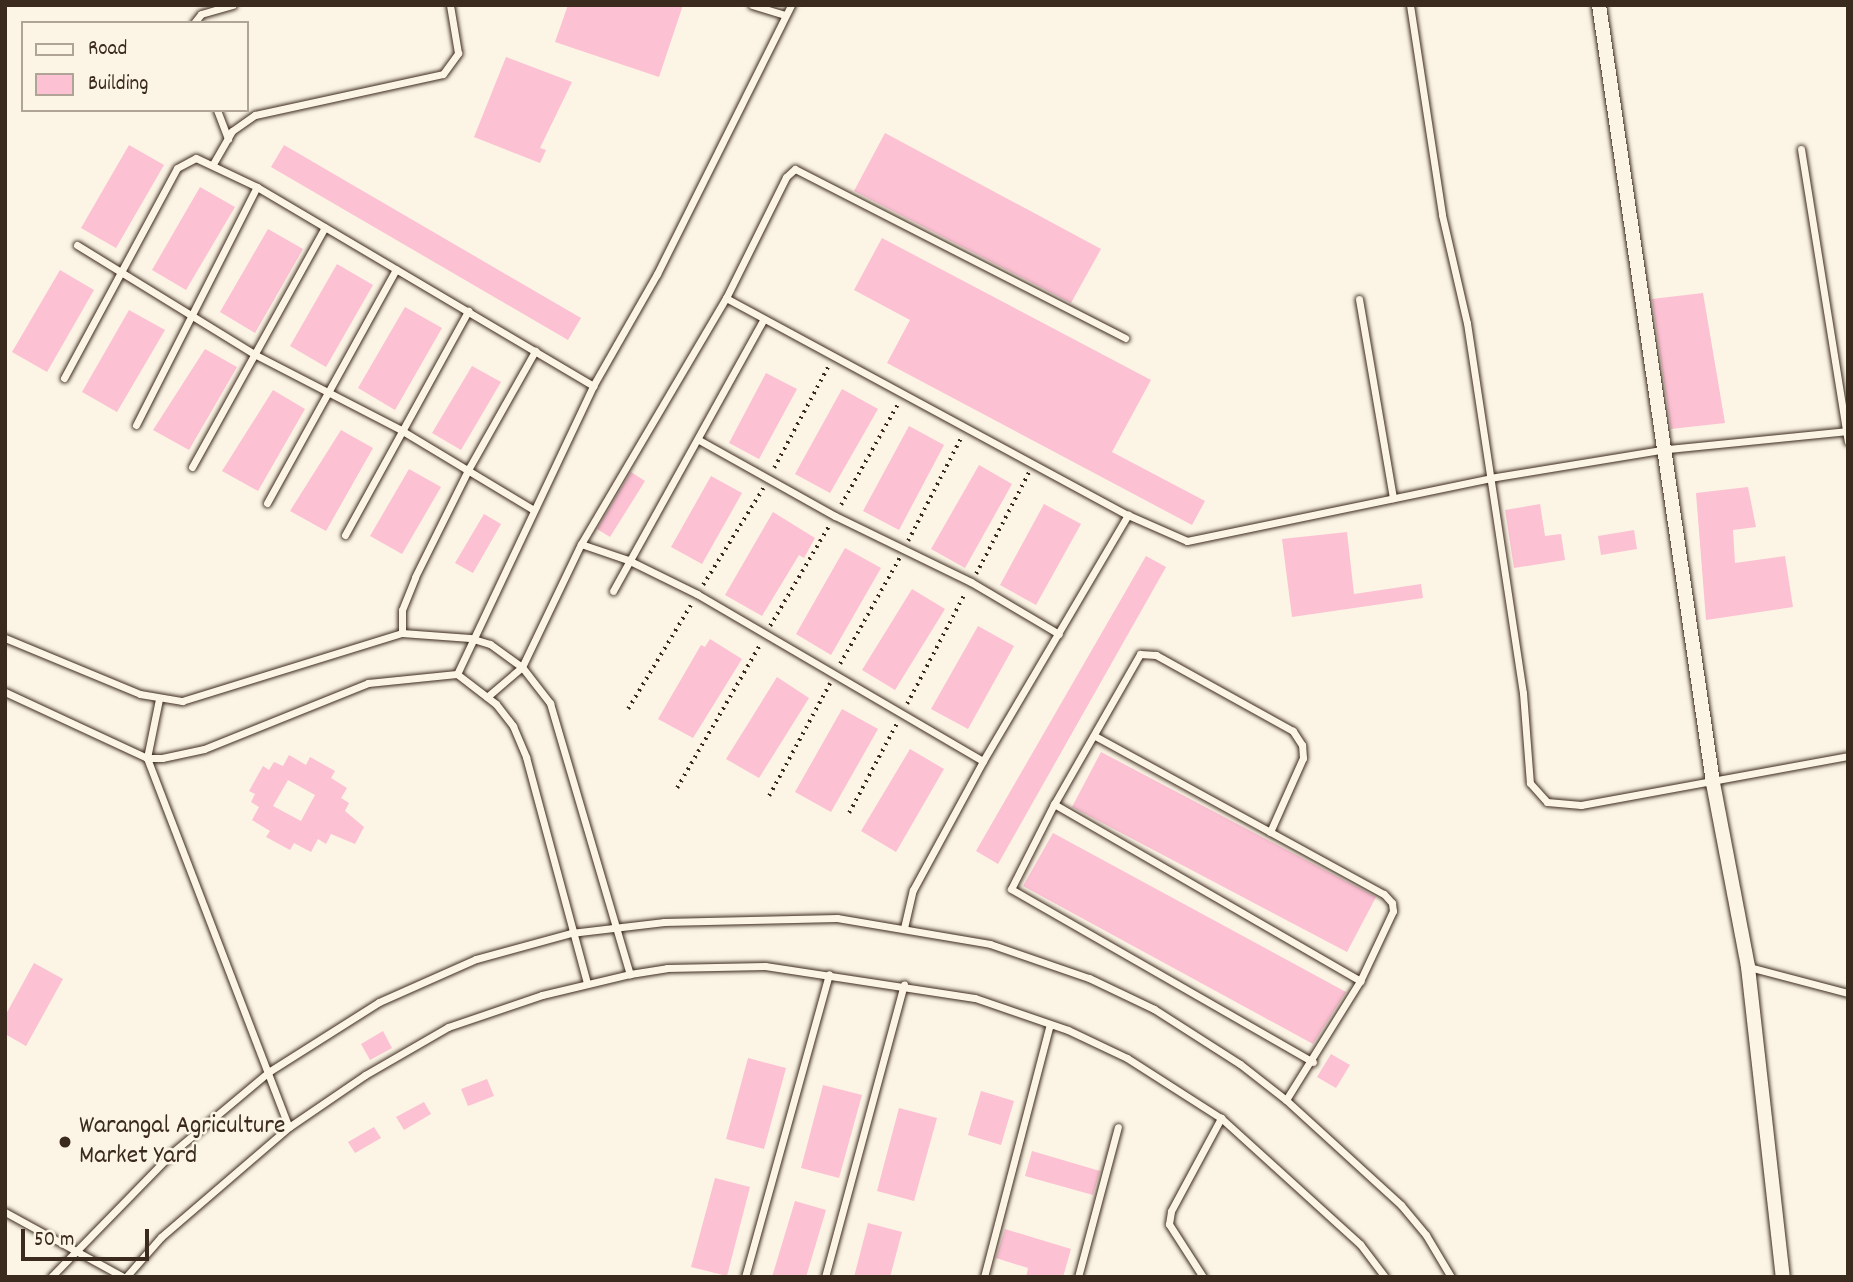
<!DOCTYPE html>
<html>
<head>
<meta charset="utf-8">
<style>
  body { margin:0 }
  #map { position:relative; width:1853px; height:1282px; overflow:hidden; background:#fcf5e5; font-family:Dekko,sans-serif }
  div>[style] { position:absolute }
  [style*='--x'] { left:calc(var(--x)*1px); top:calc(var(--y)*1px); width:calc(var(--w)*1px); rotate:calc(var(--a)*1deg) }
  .building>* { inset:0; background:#fcc1d3 }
  .path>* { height:3.5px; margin-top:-1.75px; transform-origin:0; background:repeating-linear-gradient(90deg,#3b2a1e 0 2px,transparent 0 7px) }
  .roads { filter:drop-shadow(0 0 2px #3b2a1e) drop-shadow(0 0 2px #3b2a1e) }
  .lane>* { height:7px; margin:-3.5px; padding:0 3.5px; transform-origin:3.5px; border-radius:3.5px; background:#fcf5e5 }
  .street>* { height:14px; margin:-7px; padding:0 7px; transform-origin:7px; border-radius:7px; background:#fcf5e5 }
  .dots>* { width:19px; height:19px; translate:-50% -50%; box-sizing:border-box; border:4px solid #fcf5e5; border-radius:50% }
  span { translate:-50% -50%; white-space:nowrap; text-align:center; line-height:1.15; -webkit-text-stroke:5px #fcf5e5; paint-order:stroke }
  .poi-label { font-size:26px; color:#3b2a1e }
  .left { translate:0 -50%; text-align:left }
  .frame { position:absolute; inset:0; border:7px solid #3b2a1e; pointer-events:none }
  .legend { position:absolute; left:21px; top:21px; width:228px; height:91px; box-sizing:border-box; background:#fcf5e5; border:2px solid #afa495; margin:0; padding:9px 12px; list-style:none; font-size:21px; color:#3b2a1e }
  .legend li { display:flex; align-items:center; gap:14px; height:35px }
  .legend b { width:35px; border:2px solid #afa495 }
  .scale { position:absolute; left:21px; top:1229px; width:128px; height:32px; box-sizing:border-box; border:4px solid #3b2a1e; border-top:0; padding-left:9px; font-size:21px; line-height:24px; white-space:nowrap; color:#3b2a1e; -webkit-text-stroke:5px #fcf5e5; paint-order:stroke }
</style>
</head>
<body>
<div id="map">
  <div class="building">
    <i style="clip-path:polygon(568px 5px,683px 5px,659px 77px,555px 42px)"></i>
    <i style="clip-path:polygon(506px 57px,572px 82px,540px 148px,546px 150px,540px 163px,474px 137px)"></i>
    <i style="clip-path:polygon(885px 133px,1101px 249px,1071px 303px,854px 191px)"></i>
    <i style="clip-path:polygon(129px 145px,164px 165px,116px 248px,81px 228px)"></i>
    <i style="clip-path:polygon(284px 145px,581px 318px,568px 340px,271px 167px)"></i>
    <i style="clip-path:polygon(200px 187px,235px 207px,186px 290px,152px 270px)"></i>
    <i style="clip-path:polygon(268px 229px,303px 249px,255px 333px,220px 312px)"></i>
    <i style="clip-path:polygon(882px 238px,1151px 380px,1112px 452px,1205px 501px,1192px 525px,887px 363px,910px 320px,854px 290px)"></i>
    <i style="clip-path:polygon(337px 264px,373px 285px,326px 367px,290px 346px)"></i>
    <i style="clip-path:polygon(60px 270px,94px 290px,47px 372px,12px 352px)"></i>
    <i style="clip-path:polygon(1703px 293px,1725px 423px,1671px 429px,1652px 299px)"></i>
    <i style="clip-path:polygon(405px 307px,442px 328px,395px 410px,358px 388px)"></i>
    <i style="clip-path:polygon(129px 310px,165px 330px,117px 412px,82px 392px)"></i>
    <i style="clip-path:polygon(205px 349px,237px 367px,189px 450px,153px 430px)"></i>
    <i style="clip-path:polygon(472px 366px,501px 382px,461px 450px,432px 433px)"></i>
    <i style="clip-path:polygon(766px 373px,797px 389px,759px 459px,729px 443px)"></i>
    <i style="clip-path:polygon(842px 389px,878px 409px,830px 493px,795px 474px)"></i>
    <i style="clip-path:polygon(273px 390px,305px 409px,258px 491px,222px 471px)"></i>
    <i style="clip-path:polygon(909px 426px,944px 445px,899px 530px,863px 511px)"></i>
    <i style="clip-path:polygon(341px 430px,373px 448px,326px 531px,290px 511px)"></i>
    <i style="clip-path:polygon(979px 465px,1012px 484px,965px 568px,931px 549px)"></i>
    <i style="clip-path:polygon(409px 469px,441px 487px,402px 554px,370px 536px)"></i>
    <i style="clip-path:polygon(631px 472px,645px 481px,610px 537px,597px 529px)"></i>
    <i style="clip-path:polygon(711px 476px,742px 493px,702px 564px,671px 547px)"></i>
    <i style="clip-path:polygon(1748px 487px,1756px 527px,1733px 530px,1735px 563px,1785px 556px,1793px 607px,1706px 620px,1696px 493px)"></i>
    <i style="clip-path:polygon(1044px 504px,1081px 524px,1036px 605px,1000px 585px)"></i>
    <i style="clip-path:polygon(1540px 504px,1545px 536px,1561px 534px,1565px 560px,1514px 568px,1505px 510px)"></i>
    <i style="clip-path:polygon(773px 512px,815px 538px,804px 558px,799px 555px,762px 616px,725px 595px)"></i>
    <i style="clip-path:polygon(484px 514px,501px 524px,473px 573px,455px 563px)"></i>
    <i style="clip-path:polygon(1634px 530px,1637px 549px,1601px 555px,1598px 536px)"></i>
    <i style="clip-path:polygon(1347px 532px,1354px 594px,1421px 584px,1423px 598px,1292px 617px,1282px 539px)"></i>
    <i style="clip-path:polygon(845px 548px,881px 568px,831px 655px,796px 634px)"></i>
    <i style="clip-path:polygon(1146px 556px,1166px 567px,998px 864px,976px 851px)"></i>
    <i style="clip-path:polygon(912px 589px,945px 609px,895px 690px,862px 670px)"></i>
    <i style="clip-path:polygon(978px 626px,1014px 646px,968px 729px,931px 709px)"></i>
    <i style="clip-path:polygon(710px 639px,742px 659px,693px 738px,658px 719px,701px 645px,705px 647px)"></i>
    <i style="clip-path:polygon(777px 677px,809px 698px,759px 778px,726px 759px)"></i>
    <i style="clip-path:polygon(842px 709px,878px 729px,831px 812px,795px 792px)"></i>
    <i style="clip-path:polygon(910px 749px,944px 769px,896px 852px,861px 831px)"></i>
    <i style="clip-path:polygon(1101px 752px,1376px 897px,1347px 952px,1072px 807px)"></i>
    <i style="clip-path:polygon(evenodd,289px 755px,306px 765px,310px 757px,335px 771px,331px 778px,347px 788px,341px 798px,349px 803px,345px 811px,364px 827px,355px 844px,331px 834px,326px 844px,318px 839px,311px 852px,294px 843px,290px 850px,266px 837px,270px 831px,252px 820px,259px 807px,251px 802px,255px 794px,249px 791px,263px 766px,269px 770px,274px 762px,283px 766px,289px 755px,288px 780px,315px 795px,301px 821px,273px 806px,288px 780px)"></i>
    <i style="clip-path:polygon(1053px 833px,1346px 992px,1313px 1044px,1023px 886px)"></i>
    <i style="clip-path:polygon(34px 963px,63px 979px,26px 1046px,5px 1034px,5px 1016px)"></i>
    <i style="clip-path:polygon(383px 1031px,392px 1048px,370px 1060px,361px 1044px)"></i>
    <i style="clip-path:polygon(1331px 1054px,1350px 1065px,1336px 1088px,1317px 1077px)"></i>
    <i style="clip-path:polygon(748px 1058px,786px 1068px,764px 1149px,726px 1139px)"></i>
    <i style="clip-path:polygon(487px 1079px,494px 1096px,468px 1106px,461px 1089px)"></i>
    <i style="clip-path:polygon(823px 1085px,862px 1095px,839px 1178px,801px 1168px)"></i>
    <i style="clip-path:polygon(981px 1091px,1014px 1101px,1001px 1145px,968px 1135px)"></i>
    <i style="clip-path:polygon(424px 1102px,431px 1114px,404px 1130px,396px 1117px)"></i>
    <i style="clip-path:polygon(899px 1108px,937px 1118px,914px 1201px,877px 1191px)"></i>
    <i style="clip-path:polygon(374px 1127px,381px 1138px,355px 1153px,348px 1142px)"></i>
    <i style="clip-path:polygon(1032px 1151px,1100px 1171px,1093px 1195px,1025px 1176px)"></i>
    <i style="clip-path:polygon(715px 1178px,750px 1187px,727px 1276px,691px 1267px)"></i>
    <i style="clip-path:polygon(795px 1201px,826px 1210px,806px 1277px,772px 1277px)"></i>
    <i style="clip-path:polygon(868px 1223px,902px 1232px,890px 1277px,854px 1277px)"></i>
    <i style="clip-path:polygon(1005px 1229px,1071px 1249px,1063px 1277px,1026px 1277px,1028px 1268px,996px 1258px)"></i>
  </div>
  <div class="path">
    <i style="--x:774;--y:468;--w:115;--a:-61.9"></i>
    <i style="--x:841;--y:505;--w:118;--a:-60.6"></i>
    <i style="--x:908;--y:541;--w:118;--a:-62.8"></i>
    <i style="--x:976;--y:574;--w:115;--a:-62.5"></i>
    <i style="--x:703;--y:585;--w:115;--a:-58.1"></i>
    <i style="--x:770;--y:626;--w:118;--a:-59.5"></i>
    <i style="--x:840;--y:664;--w:123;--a:-60.7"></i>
    <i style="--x:907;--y:704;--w:125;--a:-62.4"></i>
    <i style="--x:628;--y:709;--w:124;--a:-58.9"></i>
    <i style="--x:677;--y:788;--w:165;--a:-59.9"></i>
    <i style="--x:769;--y:796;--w:128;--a:-61.6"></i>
    <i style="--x:849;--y:813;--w:102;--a:-61.9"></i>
  </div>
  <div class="roads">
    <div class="lane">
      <i style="--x:752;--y:5;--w:34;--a:17"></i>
      <i style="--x:1410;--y:5;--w:212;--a:81.3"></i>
      <i style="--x:1442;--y:215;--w:111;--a:77"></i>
      <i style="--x:1467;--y:323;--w:374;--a:81.4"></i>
      <i style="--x:1523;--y:693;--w:90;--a:85.6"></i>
      <i style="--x:1530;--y:783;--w:25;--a:48"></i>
      <i style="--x:1547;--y:802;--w:34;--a:5"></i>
      <i style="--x:1581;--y:805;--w:271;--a:-10.4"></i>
      <i style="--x:194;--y:23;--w:11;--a:-52"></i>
      <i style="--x:201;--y:14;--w:33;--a:-16"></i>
      <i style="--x:217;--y:110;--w:31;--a:69"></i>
      <i style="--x:1801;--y:149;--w:296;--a:80.9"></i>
      <i style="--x:213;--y:164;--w:38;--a:-60"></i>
      <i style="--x:232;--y:131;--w:28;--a:-35"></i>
      <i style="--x:255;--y:115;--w:192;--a:-12.3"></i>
      <i style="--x:443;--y:74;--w:26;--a:-54"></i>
      <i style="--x:458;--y:53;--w:49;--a:-99.5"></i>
      <i style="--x:77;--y:245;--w:208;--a:31.6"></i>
      <i style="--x:254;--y:354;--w:165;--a:27.3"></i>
      <i style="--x:401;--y:430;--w:153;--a:31.1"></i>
      <i style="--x:726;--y:298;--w:457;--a:28.4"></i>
      <i style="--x:1128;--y:515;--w:64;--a:23.8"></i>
      <i style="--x:1187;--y:541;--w:309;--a:-11.7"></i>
      <i style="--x:1490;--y:478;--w:180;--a:-9.3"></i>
      <i style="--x:1668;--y:449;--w:181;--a:-5.7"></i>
      <i style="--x:1359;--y:299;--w:202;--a:80.3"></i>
      <i style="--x:64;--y:378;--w:238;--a:-61.7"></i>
      <i style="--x:177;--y:168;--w:21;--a:-28"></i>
      <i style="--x:196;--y:158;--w:68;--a:25.4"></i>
      <i style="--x:257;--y:187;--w:391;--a:30.6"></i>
      <i style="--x:136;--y:425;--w:267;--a:-63.1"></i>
      <i style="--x:699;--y:440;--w:156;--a:29.2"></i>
      <i style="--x:835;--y:516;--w:151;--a:25.9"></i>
      <i style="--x:971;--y:582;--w:102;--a:30.6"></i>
      <i style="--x:192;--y:467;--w:274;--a:-61"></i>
      <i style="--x:267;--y:503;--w:267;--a:-61.1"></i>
      <i style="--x:345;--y:535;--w:256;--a:-61.2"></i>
      <i style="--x:581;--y:544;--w:50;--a:18.8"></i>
      <i style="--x:628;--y:560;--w:77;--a:26.2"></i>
      <i style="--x:697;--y:594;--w:331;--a:30.3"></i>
      <i style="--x:613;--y:591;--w:310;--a:-61"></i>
      <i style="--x:402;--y:633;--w:23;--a:-90"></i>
      <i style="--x:402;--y:610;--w:35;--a:-68"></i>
      <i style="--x:415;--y:577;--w:119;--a:-63.6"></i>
      <i style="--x:468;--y:470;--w:137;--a:-60.6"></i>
      <i style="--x:5;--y:638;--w:146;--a:22.5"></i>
      <i style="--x:140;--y:694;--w:43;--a:9.5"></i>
      <i style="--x:182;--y:701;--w:230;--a:-17.2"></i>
      <i style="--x:402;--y:633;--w:68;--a:4.2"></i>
      <i style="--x:470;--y:638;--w:21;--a:17"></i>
      <i style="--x:490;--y:644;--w:39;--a:36"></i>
      <i style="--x:522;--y:667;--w:46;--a:52.1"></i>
      <i style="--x:550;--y:703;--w:283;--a:73.6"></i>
      <i style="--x:457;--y:674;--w:318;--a:-64.7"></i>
      <i style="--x:593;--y:386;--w:129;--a:-60.3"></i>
      <i style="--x:657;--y:274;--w:301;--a:-63.5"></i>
      <i style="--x:5;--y:692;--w:157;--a:24.9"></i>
      <i style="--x:147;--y:758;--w:15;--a:0"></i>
      <i style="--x:162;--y:758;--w:43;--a:-12.1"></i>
      <i style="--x:204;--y:749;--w:177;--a:-21.9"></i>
      <i style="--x:368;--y:683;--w:89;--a:-5.8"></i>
      <i style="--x:457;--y:674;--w:49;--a:37.6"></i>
      <i style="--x:496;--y:704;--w:28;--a:52"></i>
      <i style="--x:513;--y:726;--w:34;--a:67"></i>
      <i style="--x:526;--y:757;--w:234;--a:74.9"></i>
      <i style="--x:487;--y:697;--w:46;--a:-40.6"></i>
      <i style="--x:522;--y:667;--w:136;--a:-64.4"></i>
      <i style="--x:581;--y:544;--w:286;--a:-59.5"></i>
      <i style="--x:726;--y:298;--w:135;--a:-63.6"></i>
      <i style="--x:786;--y:177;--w:12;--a:-42"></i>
      <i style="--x:795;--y:169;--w:371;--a:27.1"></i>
      <i style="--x:159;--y:699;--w:60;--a:101.5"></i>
      <i style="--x:147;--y:758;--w:395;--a:69"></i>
      <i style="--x:1095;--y:736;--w:329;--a:28.7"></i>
      <i style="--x:1384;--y:894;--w:12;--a:48"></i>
      <i style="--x:1392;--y:903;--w:8;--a:83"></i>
      <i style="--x:1393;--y:911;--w:77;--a:115.2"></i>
      <i style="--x:1360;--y:981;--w:140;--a:121.9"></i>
      <i style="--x:1054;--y:804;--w:354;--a:30"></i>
      <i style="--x:1270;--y:832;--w:81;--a:-66"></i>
      <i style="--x:1303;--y:758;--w:13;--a:-94"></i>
      <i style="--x:1302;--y:745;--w:17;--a:-123"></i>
      <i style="--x:1293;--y:731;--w:157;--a:-151"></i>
      <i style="--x:1156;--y:655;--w:16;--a:-176"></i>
      <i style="--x:1140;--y:654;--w:173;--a:119.8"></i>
      <i style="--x:1054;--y:804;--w:95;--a:116.8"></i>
      <i style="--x:1011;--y:889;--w:348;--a:29.8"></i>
      <i style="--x:904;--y:928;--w:39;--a:-77"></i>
      <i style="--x:913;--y:890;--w:147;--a:-61.5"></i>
      <i style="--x:983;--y:761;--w:286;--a:-59.5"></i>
      <i style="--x:1749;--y:967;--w:102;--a:14.7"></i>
      <i style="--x:5;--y:1212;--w:135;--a:28.8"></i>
      <i style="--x:51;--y:1277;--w:175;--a:-45.7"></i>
      <i style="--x:173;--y:1152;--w:126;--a:-39.9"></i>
      <i style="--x:270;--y:1071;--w:129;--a:-32.3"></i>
      <i style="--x:379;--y:1002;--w:106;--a:-23.9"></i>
      <i style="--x:476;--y:959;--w:98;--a:-15.3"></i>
      <i style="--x:571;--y:933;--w:94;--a:-6.7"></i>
      <i style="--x:664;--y:922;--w:173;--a:-1.3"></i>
      <i style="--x:837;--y:918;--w:155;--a:9.6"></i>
      <i style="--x:990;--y:944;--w:105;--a:19"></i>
      <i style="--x:1089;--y:978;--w:72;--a:25.5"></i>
      <i style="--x:1154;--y:1009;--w:102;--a:32.6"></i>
      <i style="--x:1240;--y:1064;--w:58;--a:38"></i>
      <i style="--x:1286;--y:1100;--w:156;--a:42.4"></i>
      <i style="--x:1401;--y:1205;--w:39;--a:50"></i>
      <i style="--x:1426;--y:1235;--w:49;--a:59.2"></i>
      <i style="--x:126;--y:1277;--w:53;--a:-48.8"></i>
      <i style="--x:161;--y:1237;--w:169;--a:-40.7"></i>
      <i style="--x:289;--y:1127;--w:92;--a:-34.4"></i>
      <i style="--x:365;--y:1075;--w:96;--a:-30"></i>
      <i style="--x:448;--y:1027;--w:99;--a:-18.8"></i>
      <i style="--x:542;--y:995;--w:90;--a:-13.4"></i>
      <i style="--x:630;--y:974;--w:37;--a:-9"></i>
      <i style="--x:667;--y:968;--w:98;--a:-1.2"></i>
      <i style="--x:765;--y:966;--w:212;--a:8.7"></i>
      <i style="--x:975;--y:998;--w:98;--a:19"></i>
      <i style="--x:1068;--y:1030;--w:65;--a:25.4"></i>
      <i style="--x:1127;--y:1058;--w:112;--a:32.6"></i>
      <i style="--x:1221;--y:1118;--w:188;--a:42.2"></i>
      <i style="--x:1360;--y:1244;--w:41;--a:52.9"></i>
      <i style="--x:745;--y:1277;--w:314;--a:-74.5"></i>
      <i style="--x:825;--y:1277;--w:303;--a:-74.9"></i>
      <i style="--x:984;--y:1277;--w:261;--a:-75.4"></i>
      <i style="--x:1078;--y:1277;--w:155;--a:-75.1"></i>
      <i style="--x:1203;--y:1277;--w:63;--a:-122.7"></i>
      <i style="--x:1169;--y:1224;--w:13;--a:-81"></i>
      <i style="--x:1171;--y:1211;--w:106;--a:-61.7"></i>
    </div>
    <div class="street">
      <i style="--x:1599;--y:5;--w:786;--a:81.66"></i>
      <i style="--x:1713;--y:783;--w:187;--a:79.2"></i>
      <i style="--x:1748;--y:967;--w:312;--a:83.6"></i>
    </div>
  </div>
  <div class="dots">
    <i style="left:65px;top:1142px;background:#3b2a1e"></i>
  </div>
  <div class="poi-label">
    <span class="left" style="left:79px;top:1142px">Warangal Agriculture<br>Market Yard</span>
  </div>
  <div class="frame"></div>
  <ul class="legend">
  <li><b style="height:9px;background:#fcf5e5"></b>Road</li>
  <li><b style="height:19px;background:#fcc1d3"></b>Building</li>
  </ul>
  <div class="scale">50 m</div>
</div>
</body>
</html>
